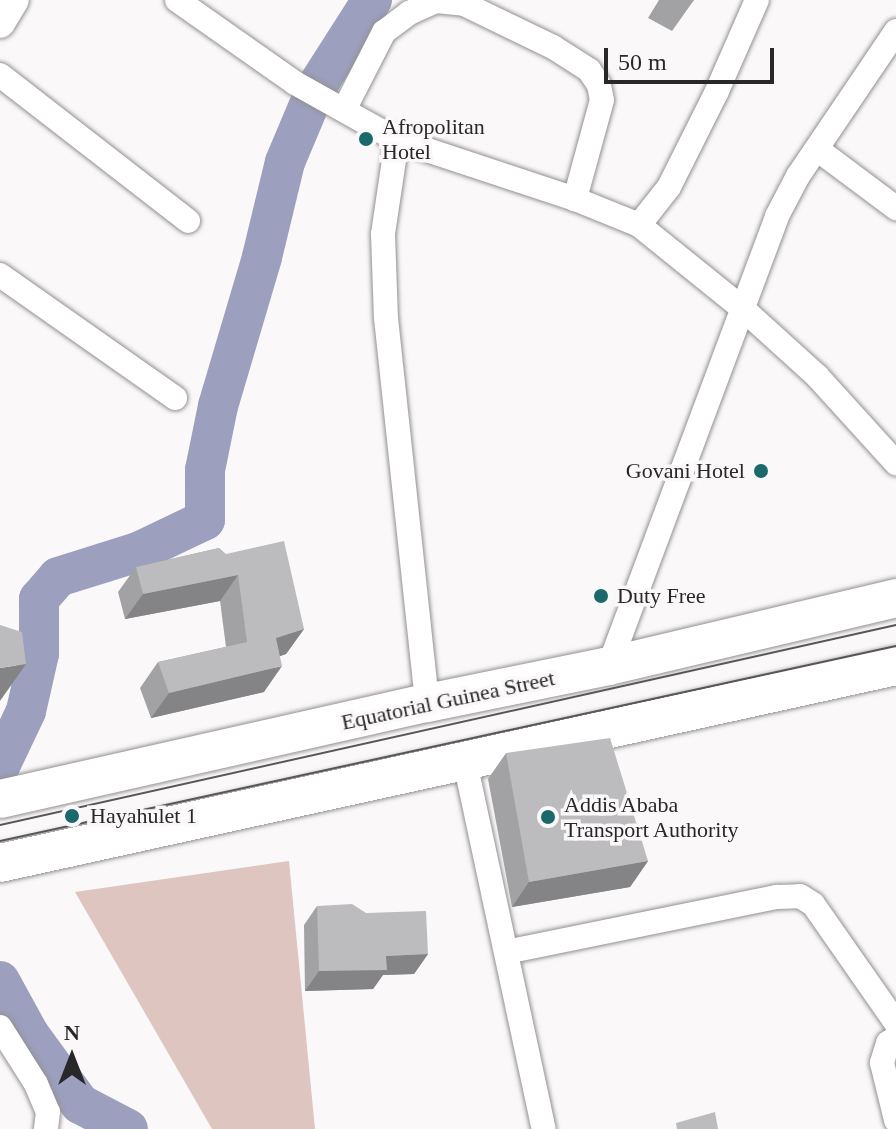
<!DOCTYPE html>
<html>
<head>
<meta charset="utf-8">
<style>
  body { margin:0 }
  #map { position:relative; width:896px; height:1129px; overflow:hidden; background:#fbf8fa; font-family:"Times New Roman",serif }
  div>[style] { position:absolute }
  [style*='--x'] { left:calc(var(--x)*1px); top:calc(var(--y)*1px); width:calc(var(--w)*1px); rotate:calc(var(--a)*1deg) }
  .green>* { inset:0; background:#dec5c0 }
  .river>* { height:40px; margin:-20px; padding:0 20px; transform-origin:20px; border-radius:20px; background:#9c9fbd }
  .roads { filter:drop-shadow(0 0 2px #939092) drop-shadow(0 0 2px #939092) }
  .minor>* { height:24px; margin:-12px; padding:0 12px; transform-origin:12px; border-radius:12px; background:#fff }
  .tertiary>* { height:30px; margin:-15px; padding:0 15px; transform-origin:15px; border-radius:15px; background:#fff }
  .primary>* { height:38px; margin:-19px; padding:0 19px; transform-origin:19px; border-radius:19px; background:#fff }
  .tram>* { height:2px; margin:-1px; padding:0 1px; transform-origin:1px; border-radius:1px; background:#585658 }
  .wall>* { inset:0; background:#a2a1a3 }
  .shaded-wall>* { inset:0; background:#848385 }
  .building>* { inset:0; background:#bcbbbe }
  .dots>* { width:22px; height:22px; translate:-50% -50%; box-sizing:border-box; border:4px solid #fbf8fa; border-radius:50% }
  span { translate:-50% -50%; white-space:nowrap; text-align:center; line-height:1.15; -webkit-text-stroke:7px #fbf8fa; paint-order:stroke }
  .poi-label { font-size:22px; color:#292829 }
  .left { translate:0 -50%; text-align:left }
  .right { translate:-100% -50%; text-align:right }
  .street-label { font-size:22px; color:#292829 }
  .north { position:absolute; left:32px; top:1017px; width:80px; height:80px; -webkit-text-stroke:6px #fbf8fa; paint-order:stroke; rotate:0deg; font-size:22px; font-weight:700; line-height:32px; text-align:center; color:#292829 }
  .north::after { content:''; display:block; margin:auto; width:28px; height:36px; background:#292829; clip-path:polygon(50% 0,100% 100%,50% 72%,0 100%) }
  .scale { position:absolute; left:604px; top:48px; width:170px; height:36px; box-sizing:border-box; border:4px solid #292829; border-top:0; padding-left:10px; font-size:24px; line-height:28px; white-space:nowrap; color:#292829; -webkit-text-stroke:6px #fbf8fa; paint-order:stroke }
</style>
</head>
<body>
<div id="map">
  <div class="green">
    <i style="clip-path:polygon(289px 861px,315px 1129px,212px 1129px,75px 892px)"></i>
  </div>
  <div class="river">
    <i style="--x:0;--y:766;--w:61;--a:-64.7"></i>
    <i style="--x:26;--y:711;--w:58;--a:-77.2"></i>
    <i style="--x:39;--y:654;--w:55;--a:-90"></i>
    <i style="--x:39;--y:599;--w:29;--a:-49"></i>
    <i style="--x:58;--y:577;--w:84;--a:-17.4"></i>
    <i style="--x:138;--y:552;--w:74;--a:-25.5"></i>
    <i style="--x:205;--y:520;--w:50;--a:-90"></i>
    <i style="--x:205;--y:470;--w:65;--a:-78.5"></i>
    <i style="--x:218;--y:406;--w:155;--a:-73.5"></i>
    <i style="--x:262;--y:257;--w:98;--a:-76.4"></i>
    <i style="--x:285;--y:162;--w:82;--a:-67.2"></i>
    <i style="--x:317;--y:86;--w:102;--a:-57.4"></i>
    <i style="--x:0;--y:981;--w:60;--a:61.3"></i>
    <i style="--x:29;--y:1034;--w:87;--a:53.9"></i>
    <i style="--x:80;--y:1104;--w:54;--a:27.5"></i>
  </div>
  <div class="roads">
    <div class="minor">
      <i style="--x:177;--y:0;--w:144;--a:35.1"></i>
      <i style="--x:295;--y:83;--w:117;--a:29.2"></i>
      <i style="--x:397;--y:140;--w:188;--a:18.3"></i>
      <i style="--x:575;--y:199;--w:69;--a:22.1"></i>
      <i style="--x:639;--y:225;--w:134;--a:38.9"></i>
      <i style="--x:743;--y:309;--w:100;--a:42.2"></i>
      <i style="--x:817;--y:376;--w:118;--a:47.8"></i>
      <i style="--x:0;--y:75;--w:238;--a:37.8"></i>
      <i style="--x:344;--y:110;--w:88;--a:-62.9"></i>
      <i style="--x:384;--y:32;--w:31;--a:-37"></i>
      <i style="--x:409;--y:13;--w:30;--a:-24"></i>
      <i style="--x:436;--y:1;--w:28;--a:6"></i>
      <i style="--x:464;--y:4;--w:99;--a:25.8"></i>
      <i style="--x:553;--y:47;--w:43;--a:32.6"></i>
      <i style="--x:589;--y:70;--w:18;--a:56"></i>
      <i style="--x:599;--y:85;--w:15;--a:79"></i>
      <i style="--x:602;--y:100;--w:103;--a:105.3"></i>
      <i style="--x:397;--y:140;--w:95;--a:98.5"></i>
      <i style="--x:383;--y:234;--w:84;--a:88"></i>
      <i style="--x:386;--y:318;--w:387;--a:83.9"></i>
      <i style="--x:817;--y:149;--w:99;--a:36.8"></i>
      <i style="--x:639;--y:225;--w:48;--a:-51.7"></i>
      <i style="--x:669;--y:187;--w:107;--a:-63.4"></i>
      <i style="--x:717;--y:91;--w:99;--a:-66.3"></i>
      <i style="--x:0;--y:275;--w:214;--a:35.1"></i>
      <i style="--x:609;--y:666;--w:480;--a:-69.5"></i>
      <i style="--x:777;--y:216;--w:45;--a:-62.3"></i>
      <i style="--x:798;--y:176;--w:175;--a:-55.9"></i>
      <i style="--x:465;--y:762;--w:375;--a:77.9"></i>
      <i style="--x:506;--y:952;--w:277;--a:-11.5"></i>
      <i style="--x:777;--y:897;--w:23;--a:-2"></i>
      <i style="--x:800;--y:896;--w:15;--a:32"></i>
      <i style="--x:813;--y:904;--w:145;--a:55.1"></i>
      <i style="--x:0;--y:1027;--w:67;--a:57.7"></i>
      <i style="--x:36;--y:1084;--w:30;--a:67"></i>
      <i style="--x:48;--y:1112;--w:17;--a:97"></i>
      <i style="--x:896;--y:1038;--w:9;--a:148"></i>
      <i style="--x:888;--y:1043;--w:21;--a:107"></i>
      <i style="--x:882;--y:1063;--w:59;--a:76.2"></i>
    </div>
    <div class="tertiary">
      <i style="--x:0;--y:23;--w:27;--a:-59"></i>
    </div>
    <div class="primary">
      <i style="--x:0;--y:799;--w:438;--a:-12.7"></i>
      <i style="--x:427;--y:703;--w:186;--a:-11.5"></i>
      <i style="--x:609;--y:666;--w:295;--a:-13.3"></i>
      <i style="--x:0;--y:863;--w:917;--a:-12.4"></i>
    </div>
  </div>
  <div class="tram">
    <i style="--x:0;--y:825;--w:918;--a:-12.58"></i>
    <i style="--x:0;--y:841;--w:917;--a:-12.28"></i>
  </div>
  <div class="wall">
    <i style="clip-path:polygon(659px 0,694px 0,672px 31px,648px 18px)"></i>
    <i style="clip-path:polygon(219px 548px,304px 629px,286px 654px,280px 656px,264px 692px,151px 718px,140px 688px,158px 662px,226px 647px,220px 601px,125px 619px,118px 592px,136px 567px)"></i>
    <i style="clip-path:polygon(506px 753px,648px 861px,630px 887px,512px 907px,488px 779px)"></i>
    <i style="clip-path:polygon(317px 906px,428px 954px,414px 974px,383px 975px,373px 989px,305px 991px,304px 925px)"></i>
  </div>
  <div class="shaded-wall">
    <i style="clip-path:polygon(238px 575px,220px 601px,125px 619px,143px 594px)"></i>
    <i style="clip-path:polygon(304px 629px,286px 654px,258px 664px,276px 638px)"></i>
    <i style="clip-path:polygon(26px 664px,0 701px,0 668px)"></i>
    <i style="clip-path:polygon(282px 666px,264px 692px,151px 718px,169px 693px)"></i>
    <i style="clip-path:polygon(648px 861px,630px 887px,512px 907px,529px 882px)"></i>
    <i style="clip-path:polygon(428px 954px,414px 974px,383px 975px,373px 989px,305px 991px,319px 971px,386px 956px)"></i>
  </div>
  <div class="building">
    <i style="clip-path:polygon(284px 541px,304px 629px,276px 638px,282px 666px,169px 693px,158px 662px,247px 642px,238px 575px,143px 594px,136px 567px,219px 548px,226px 554px)"></i>
    <i style="clip-path:polygon(0 625px,22px 632px,26px 664px,0 668px)"></i>
    <i style="clip-path:polygon(610px 738px,648px 861px,529px 882px,506px 753px)"></i>
    <i style="clip-path:polygon(352px 904px,366px 913px,426px 911px,428px 954px,386px 956px,387px 970px,319px 971px,317px 906px)"></i>
    <i style="clip-path:polygon(715px 1112px,718px 1129px,677px 1129px,676px 1123px)"></i>
  </div>
  <div class="dots">
    <i style="left:366px;top:139px;background:#1c696c"></i>
    <i style="left:761px;top:471px;background:#1c696c"></i>
    <i style="left:601px;top:596px;background:#1c696c"></i>
    <i style="left:72px;top:816px;background:#1c696c"></i>
    <i style="left:548px;top:817px;background:#1c696c"></i>
  </div>
  <div class="poi-label">
    <span class="left" style="left:382px;top:139px">Afropolitan<br>Hotel</span>
    <span class="right" style="left:745px;top:471px">Govani Hotel</span>
    <span class="left" style="left:617px;top:596px">Duty Free</span>
    <span class="left" style="left:564px;top:817px">Addis Ababa<br>Transport Authority</span>
    <span class="left" style="left:90px;top:816px">Hayahulet 1</span>
  </div>
  <div class="street-label">
    <span style="left:448px;top:700px;rotate:-12deg">Equatorial Guinea Street</span>
  </div>
  <div class="north">N</div>
  <div class="scale">50 m</div>
</div>
</body>
</html>
